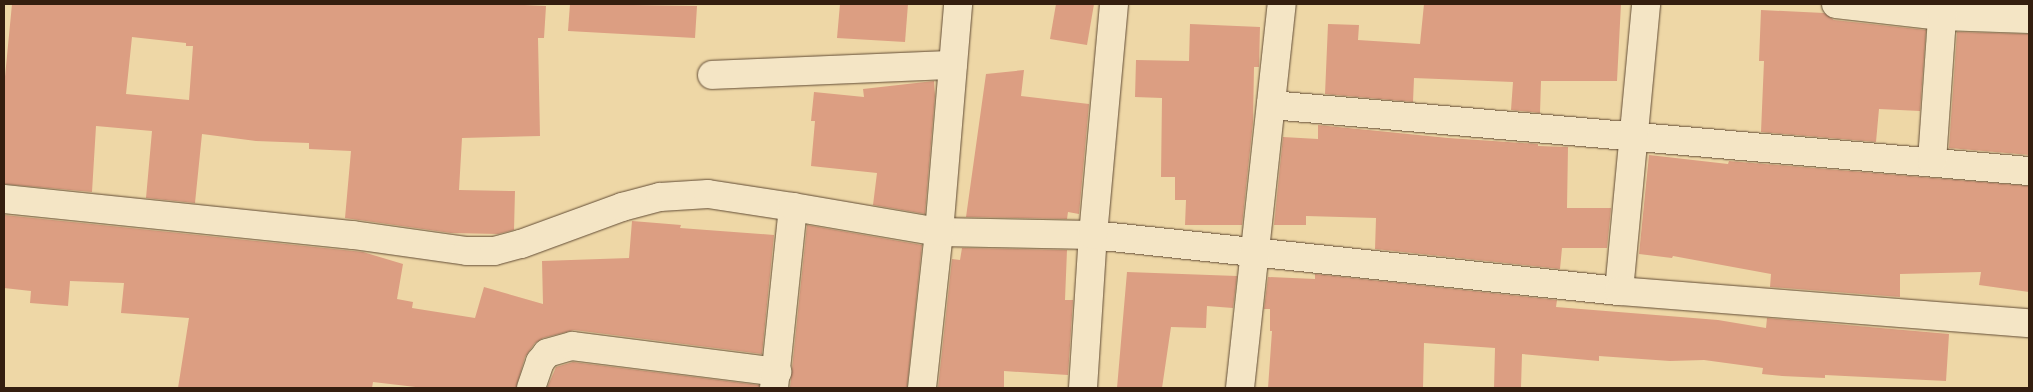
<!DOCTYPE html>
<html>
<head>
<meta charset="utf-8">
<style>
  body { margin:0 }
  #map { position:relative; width:2033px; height:392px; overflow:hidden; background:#eed7a6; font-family:Vollkorn,serif }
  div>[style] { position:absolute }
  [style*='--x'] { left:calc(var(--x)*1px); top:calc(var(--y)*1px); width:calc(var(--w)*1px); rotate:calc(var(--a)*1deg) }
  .building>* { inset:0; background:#dc9e82 }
  .roads { filter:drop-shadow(0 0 1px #624c35) drop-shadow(0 0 1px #624c35) }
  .minor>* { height:28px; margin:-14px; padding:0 14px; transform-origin:14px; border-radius:14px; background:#f4e5c5 }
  span { translate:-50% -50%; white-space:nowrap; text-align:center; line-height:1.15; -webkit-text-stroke:4.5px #f4e5c5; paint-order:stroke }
  .frame { position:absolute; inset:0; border:5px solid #341e0f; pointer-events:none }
</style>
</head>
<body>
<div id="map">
  <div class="building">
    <i style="clip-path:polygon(evenodd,12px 4px,501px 4px,546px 6px,544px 38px,538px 38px,540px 136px,462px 138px,459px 190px,515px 191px,514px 230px,498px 234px,451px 233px,345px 218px,351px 151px,309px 149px,309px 143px,256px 141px,202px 134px,195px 203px,146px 198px,152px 131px,96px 126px,92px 192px,4px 184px,4px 87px,12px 4px,132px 37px,186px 43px,186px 46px,193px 46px,189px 100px,126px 94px,132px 37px)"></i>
    <i style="clip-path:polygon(570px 4px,697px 6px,695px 38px,568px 31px)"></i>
    <i style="clip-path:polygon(840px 4px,908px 4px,905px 42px,837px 38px)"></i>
    <i style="clip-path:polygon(1056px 4px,1094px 4px,1087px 45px,1050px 39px)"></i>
    <i style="clip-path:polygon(1424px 4px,1621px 4px,1617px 81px,1541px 81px,1540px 113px,1511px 110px,1513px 82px,1414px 78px,1413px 102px,1325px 94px,1328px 24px,1359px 25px,1358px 40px,1420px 44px)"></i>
    <i style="clip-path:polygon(1761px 10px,1824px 13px,1834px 20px,1926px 30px,1920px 111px,1879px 109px,1876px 142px,1761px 132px,1764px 61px,1759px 61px)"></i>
    <i style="clip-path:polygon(1190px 24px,1260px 27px,1259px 67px,1254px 67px,1253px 122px,1242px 225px,1185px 225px,1186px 200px,1175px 200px,1175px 177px,1161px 177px,1162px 98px,1135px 97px,1136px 60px,1189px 61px)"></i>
    <i style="clip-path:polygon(1957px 32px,2029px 34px,2029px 155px,1949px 148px)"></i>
    <i style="clip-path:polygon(1024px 70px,1021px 96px,1089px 104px,1079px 214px,1068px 212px,1067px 219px,966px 217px,986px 74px)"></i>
    <i style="clip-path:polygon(934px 81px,935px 96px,925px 214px,873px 205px,877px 173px,811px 166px,815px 121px,811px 121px,814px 92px,864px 97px,863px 89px)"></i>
    <i style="clip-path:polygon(1318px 125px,1448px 138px,1538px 144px,1538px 146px,1568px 147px,1567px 208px,1611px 208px,1607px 248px,1562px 248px,1560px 269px,1375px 249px,1376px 218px,1306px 216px,1306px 225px,1274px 225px,1283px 137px,1318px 139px)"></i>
    <i style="clip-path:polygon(1649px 155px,1728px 164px,1729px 161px,2029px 186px,2029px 292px,1979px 285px,1981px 272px,1900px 274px,1900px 297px,1770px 287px,1771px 274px,1673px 256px,1672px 258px,1639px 254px)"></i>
    <i style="clip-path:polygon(4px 215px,363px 252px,403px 264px,397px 299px,413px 302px,412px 308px,475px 318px,484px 287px,543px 304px,542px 261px,629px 258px,632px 221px,681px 225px,680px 228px,774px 235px,762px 354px,574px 330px,543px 338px,535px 343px,525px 357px,516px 388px,424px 388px,373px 382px,372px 388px,178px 388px,189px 318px,121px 313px,124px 283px,70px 281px,68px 306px,30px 303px,31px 291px,4px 288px)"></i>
    <i style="clip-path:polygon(807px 225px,922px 245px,907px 388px,790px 388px)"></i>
    <i style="clip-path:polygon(962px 248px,1067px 250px,1065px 300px,1073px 300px,1068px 375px,1004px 371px,1004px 388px,938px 388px,952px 259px,960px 260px)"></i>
    <i style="clip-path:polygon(1127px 272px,1237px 276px,1233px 308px,1207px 306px,1206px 328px,1171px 327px,1162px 388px,1117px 388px)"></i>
    <i style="clip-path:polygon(1315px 274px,1557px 300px,1556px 307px,1718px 320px,1766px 328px,1767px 318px,1949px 334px,1946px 381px,1825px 375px,1825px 378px,1782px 376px,1762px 374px,1763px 368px,1704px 360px,1670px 361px,1599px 356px,1599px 361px,1522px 354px,1521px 388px,1494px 388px,1495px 348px,1424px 343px,1423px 388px,1268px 388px,1272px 331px,1270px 331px,1270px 309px,1264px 309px,1268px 277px,1315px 279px)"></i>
    <i style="clip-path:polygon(573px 362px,759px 385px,759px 388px,547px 388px,556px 367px)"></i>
  </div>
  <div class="roads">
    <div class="minor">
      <i style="--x:1836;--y:4;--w:106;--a:6.5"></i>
      <i style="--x:1941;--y:16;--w:88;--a:2"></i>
      <i style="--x:712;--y:75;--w:241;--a:-2.4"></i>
      <i style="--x:1271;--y:105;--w:761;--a:4.98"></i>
      <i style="--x:1932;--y:161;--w:157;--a:-86"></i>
      <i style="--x:4;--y:199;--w:351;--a:5.9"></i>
      <i style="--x:353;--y:235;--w:115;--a:8"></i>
      <i style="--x:467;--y:251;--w:27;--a:0"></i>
      <i style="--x:494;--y:251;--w:28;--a:-15"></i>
      <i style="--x:521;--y:244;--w:108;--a:-20.1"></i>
      <i style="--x:622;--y:207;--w:39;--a:-15"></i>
      <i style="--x:660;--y:197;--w:48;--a:-3.6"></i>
      <i style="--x:708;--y:194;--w:86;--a:8.7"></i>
      <i style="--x:1619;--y:291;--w:288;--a:-84.6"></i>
      <i style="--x:531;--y:388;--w:28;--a:-71"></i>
      <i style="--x:540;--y:362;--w:11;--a:-52"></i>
      <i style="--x:547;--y:353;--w:26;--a:-16"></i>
      <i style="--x:572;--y:346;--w:207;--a:7.2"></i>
      <i style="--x:774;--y:388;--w:182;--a:-84"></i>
      <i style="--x:793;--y:207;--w:148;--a:9.7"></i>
      <i style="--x:939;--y:232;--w:154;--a:1.1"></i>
      <i style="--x:1093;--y:235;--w:529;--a:6.08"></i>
      <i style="--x:1619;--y:291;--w:411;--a:4.5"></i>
      <i style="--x:922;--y:388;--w:157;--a:-83.8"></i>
      <i style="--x:939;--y:232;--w:229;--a:-85.2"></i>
      <i style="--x:1083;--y:388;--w:153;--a:-86.3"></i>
      <i style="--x:1093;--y:235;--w:232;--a:-84.8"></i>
      <i style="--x:1240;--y:388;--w:386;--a:-83.8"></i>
    </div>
  </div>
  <div class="frame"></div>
</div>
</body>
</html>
